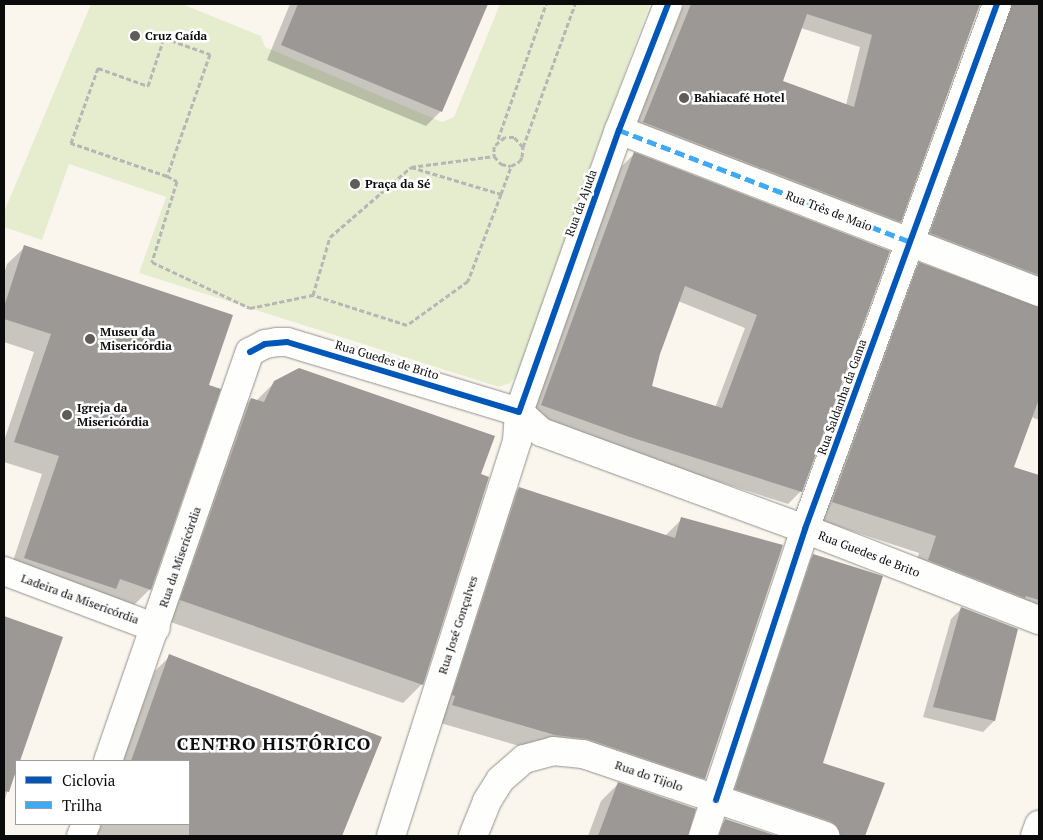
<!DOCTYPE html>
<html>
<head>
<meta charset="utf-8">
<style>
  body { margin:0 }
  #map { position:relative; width:1043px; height:840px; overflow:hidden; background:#faf6ee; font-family:"PT Serif",serif }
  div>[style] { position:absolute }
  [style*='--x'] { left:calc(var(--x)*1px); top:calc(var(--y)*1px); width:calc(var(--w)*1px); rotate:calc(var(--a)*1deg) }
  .green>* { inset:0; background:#e6edcf }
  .shadow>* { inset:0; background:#0003 }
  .building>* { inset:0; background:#9c9895 }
  .path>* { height:3px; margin-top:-1.5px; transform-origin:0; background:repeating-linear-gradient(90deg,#b7b6b5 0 5px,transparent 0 7.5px) }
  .roads { filter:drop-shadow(0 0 1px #93918d) drop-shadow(0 0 1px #93918d) }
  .minor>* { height:28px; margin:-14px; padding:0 14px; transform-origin:14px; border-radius:14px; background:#fefefc }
  .quiet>* { height:5px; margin-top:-2.5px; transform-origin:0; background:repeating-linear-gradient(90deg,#3fa9f5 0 10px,transparent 0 15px) }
  .cycleway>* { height:6px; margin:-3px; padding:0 3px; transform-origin:3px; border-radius:3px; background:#0057b8 }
  .dots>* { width:14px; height:14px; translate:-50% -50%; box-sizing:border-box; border:2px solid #fff; border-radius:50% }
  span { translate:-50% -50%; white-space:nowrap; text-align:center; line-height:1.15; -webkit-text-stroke:5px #fff; paint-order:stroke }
  .poi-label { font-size:12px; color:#0b0b0b; font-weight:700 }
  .left { translate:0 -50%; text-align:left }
  .street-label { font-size:12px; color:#0b0b0b }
  .district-label { font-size:18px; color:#0b0b0b; font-weight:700; letter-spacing:1px }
  .frame { position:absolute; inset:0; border:5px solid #0b0b0b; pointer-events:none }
  .legend { position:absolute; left:15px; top:760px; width:175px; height:65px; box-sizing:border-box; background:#fff; border:1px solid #9d9d9d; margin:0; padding:6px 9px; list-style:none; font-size:15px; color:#0b0b0b }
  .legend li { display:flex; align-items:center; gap:10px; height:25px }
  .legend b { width:25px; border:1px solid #9d9d9d }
</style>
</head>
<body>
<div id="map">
  <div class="green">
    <i style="clip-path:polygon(91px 4px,182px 4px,261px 36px,265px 47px,442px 122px,454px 117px,500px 4px,650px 4px,588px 171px,518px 374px,510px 383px,499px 387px,139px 273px,166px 197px,69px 164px,42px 240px,4px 227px,4px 212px)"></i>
  </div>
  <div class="shadow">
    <i style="clip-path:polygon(290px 4px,487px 4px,441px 111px,426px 126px,267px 60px)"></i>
    <i style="clip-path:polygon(evenodd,684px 4px,979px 4px,900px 221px,887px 234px,631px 135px,684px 4px,801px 28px,860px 47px,846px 105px,782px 82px,801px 28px)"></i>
    <i style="clip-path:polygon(993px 4px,1039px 4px,1039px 279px,918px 246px)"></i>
    <i style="clip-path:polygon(evenodd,634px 154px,888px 252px,801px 491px,788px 504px,617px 449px,529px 418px,621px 167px,634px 154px,678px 301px,745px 328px,715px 408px,650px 387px,659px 354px,678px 301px)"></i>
    <i style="clip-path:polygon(25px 247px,207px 386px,150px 589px,132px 607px,8px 576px,42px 474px,4px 462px,4px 441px,34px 352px,4px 342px,4px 274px,7px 264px)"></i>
    <i style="clip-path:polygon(919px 264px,1039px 310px,1039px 420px,1031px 417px,1013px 468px,1039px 476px,1039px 623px,912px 577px,919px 553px,815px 519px,902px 281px)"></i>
    <i style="clip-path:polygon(275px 382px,479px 475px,422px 684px,403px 703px,162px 619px,232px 418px,251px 399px,256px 401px)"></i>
    <i style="clip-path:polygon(519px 488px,665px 536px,682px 519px,704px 778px,688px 795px,437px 722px,503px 504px)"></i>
    <i style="clip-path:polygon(814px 555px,822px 764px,864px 834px,862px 836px,823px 836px,723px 802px,801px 568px)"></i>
    <i style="clip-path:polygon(962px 608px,1016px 629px,994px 721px,983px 732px,923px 717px,951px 619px)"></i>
    <i style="clip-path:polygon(4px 618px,61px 637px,18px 761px,16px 761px,4px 803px)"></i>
    <i style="clip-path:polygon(170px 656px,380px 738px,341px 836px,91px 836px,97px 824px,189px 824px,189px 761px,122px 761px,155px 671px)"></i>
    <i style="clip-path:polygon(618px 784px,694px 809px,687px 836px,588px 836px,601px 801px)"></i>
    <i style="clip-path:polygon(726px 820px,773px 836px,709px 836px)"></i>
  </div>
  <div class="building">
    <i style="clip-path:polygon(298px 4px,488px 4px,442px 112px,281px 45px)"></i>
    <i style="clip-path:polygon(evenodd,691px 4px,980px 4px,901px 222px,643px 122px,691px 4px,807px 14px,872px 35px,854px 107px,783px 81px,807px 14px)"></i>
    <i style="clip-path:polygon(1012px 4px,1039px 4px,1039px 275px,930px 233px)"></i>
    <i style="clip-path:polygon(evenodd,634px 152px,890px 251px,802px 492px,630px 437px,541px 405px,634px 152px,685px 286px,757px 315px,722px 408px,652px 386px,660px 354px,685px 286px)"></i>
    <i style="clip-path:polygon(24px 245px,233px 315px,209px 385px,221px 389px,151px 590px,120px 579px,116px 589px,24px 558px,59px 456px,14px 442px,51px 334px,4px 319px,4px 307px)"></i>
    <i style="clip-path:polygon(919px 262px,1039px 307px,1039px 399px,1014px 467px,1039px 475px,1039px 600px,1026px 596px,1025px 598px,928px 560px,936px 536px,832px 502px)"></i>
    <i style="clip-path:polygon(299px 368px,495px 436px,481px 474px,489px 477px,423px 685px,180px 600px,251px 398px,264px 402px,274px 381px)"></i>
    <i style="clip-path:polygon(519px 487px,675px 538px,681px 517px,783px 545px,705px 779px,588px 739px,555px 735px,452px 705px,455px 696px,452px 695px)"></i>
    <i style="clip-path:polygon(813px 554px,883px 576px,823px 763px,885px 783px,865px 836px,840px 836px,837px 826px,830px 821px,735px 789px)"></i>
    <i style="clip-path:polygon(961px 607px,1018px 629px,995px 721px,933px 707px)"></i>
    <i style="clip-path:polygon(4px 616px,63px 637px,20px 761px,16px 761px,16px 771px,9px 792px,4px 791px)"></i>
    <i style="clip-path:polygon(169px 654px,382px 737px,342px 836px,189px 836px,189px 761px,131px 761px)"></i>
    <i style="clip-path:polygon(618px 782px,696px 809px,688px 836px,598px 836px)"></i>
    <i style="clip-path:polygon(725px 819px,777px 836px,719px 836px)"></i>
  </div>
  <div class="path">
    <i style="--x:164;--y:38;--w:49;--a:19.2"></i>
    <i style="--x:210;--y:54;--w:129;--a:109.4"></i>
    <i style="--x:167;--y:176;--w:102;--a:-161"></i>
    <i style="--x:71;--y:143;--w:80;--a:-70.2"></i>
    <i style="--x:98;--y:68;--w:53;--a:19.8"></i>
    <i style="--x:148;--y:86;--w:51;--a:-71.6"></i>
    <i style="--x:498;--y:139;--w:143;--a:-70.4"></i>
    <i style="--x:523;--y:147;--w:13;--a:-132"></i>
    <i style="--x:514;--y:137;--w:9;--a:180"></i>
    <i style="--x:505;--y:137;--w:14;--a:141"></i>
    <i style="--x:494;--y:146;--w:10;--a:90"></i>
    <i style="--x:494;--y:156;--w:11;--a:49"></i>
    <i style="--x:501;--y:164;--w:10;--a:11"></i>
    <i style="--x:511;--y:166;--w:10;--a:-29"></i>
    <i style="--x:520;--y:161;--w:4;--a:-63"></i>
    <i style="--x:522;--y:157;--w:10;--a:-84"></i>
    <i style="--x:523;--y:147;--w:152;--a:-70"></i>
    <i style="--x:411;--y:167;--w:94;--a:16.7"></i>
    <i style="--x:501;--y:194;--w:93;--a:110.8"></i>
    <i style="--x:468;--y:281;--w:75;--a:144.2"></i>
    <i style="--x:407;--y:325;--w:99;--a:-162.3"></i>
    <i style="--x:313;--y:295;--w:60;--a:-73.7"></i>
    <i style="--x:330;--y:237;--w:107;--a:-40.8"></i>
    <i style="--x:411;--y:167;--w:84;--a:-7.5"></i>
    <i style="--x:167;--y:176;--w:11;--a:27"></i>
    <i style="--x:177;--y:181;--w:85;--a:107.2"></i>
    <i style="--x:152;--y:262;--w:108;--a:25.1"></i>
    <i style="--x:250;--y:308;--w:64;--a:-11.7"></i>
    <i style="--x:501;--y:194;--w:30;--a:-70"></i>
  </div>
  <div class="roads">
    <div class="minor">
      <i style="--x:619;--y:130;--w:450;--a:21.1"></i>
      <i style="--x:4;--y:571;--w:162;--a:20.6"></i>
      <i style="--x:108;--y:761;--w:433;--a:-70.9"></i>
      <i style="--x:250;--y:352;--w:17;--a:-28"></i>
      <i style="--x:265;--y:344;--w:12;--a:-9"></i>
      <i style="--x:277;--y:342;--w:10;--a:0"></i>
      <i style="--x:287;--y:342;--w:242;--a:16.8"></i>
      <i style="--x:519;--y:412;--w:30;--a:42"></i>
      <i style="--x:541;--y:432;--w:281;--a:20.2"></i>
      <i style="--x:805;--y:529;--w:251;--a:21.3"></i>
      <i style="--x:81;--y:836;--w:13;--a:-67"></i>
      <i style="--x:391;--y:836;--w:415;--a:-72.3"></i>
      <i style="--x:517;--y:441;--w:29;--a:-86"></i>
      <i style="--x:519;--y:412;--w:299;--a:-70.5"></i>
      <i style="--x:619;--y:130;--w:135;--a:-68.7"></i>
      <i style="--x:473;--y:836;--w:38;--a:-68"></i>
      <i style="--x:487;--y:801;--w:25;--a:-58"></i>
      <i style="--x:500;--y:780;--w:32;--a:-41"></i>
      <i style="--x:524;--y:759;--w:30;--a:-15"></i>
      <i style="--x:553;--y:751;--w:30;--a:6"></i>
      <i style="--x:583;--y:754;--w:256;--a:18.7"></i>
      <i style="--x:703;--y:836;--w:324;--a:-71.6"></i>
      <i style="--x:805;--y:529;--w:559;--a:-69.91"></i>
      <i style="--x:1035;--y:836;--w:12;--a:-70"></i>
    </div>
  </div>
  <div class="quiet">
    <i style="--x:619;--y:130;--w:313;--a:21"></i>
  </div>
  <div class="cycleway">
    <i style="--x:250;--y:352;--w:17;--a:-28"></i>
    <i style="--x:265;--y:344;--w:22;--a:-5"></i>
    <i style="--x:287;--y:342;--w:242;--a:16.8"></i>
    <i style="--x:519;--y:412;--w:299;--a:-70.5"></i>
    <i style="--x:619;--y:130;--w:135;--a:-68.7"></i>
    <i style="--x:716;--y:800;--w:285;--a:-71.8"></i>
    <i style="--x:805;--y:529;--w:559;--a:-69.91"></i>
  </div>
  <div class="dots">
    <i style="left:135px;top:36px;background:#5f5d5a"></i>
    <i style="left:684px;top:98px;background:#5f5d5a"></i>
    <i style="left:355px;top:184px;background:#5f5d5a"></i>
    <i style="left:90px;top:339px;background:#5f5d5a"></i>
    <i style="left:67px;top:415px;background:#5f5d5a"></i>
  </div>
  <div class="poi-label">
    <span class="left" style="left:145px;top:36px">Cruz Caída</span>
    <span class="left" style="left:694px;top:98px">Bahiacafé Hotel</span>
    <span class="left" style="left:365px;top:184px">Praça da Sé</span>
    <span class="left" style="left:100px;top:339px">Museu da<br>Misericórdia</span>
    <span class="left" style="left:77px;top:415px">Igreja da<br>Misericórdia</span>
  </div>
  <div class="street-label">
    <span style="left:581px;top:203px;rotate:-70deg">Rua da Ajuda</span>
    <span style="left:829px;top:211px;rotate:21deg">Rua Três de Maio</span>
    <span style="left:387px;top:360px;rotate:17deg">Rua Guedes de Brito</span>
    <span style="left:842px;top:397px;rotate:-70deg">Rua Saldanha da Gama</span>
    <span style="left:869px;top:554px;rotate:21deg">Rua Guedes de Brito</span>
    <span style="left:180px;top:557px;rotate:-71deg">Rua da Misericórdia</span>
    <span style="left:80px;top:599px;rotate:20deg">Ladeira da Misericórdia</span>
    <span style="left:458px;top:625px;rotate:-72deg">Rua José Gonçalves</span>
    <span style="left:649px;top:776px;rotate:19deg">Rua do Tijolo</span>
  </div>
  <div class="district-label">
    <span style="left:274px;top:743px">CENTRO HISTÓRICO</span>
  </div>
  <div class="frame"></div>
  <ul class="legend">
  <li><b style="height:6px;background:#0057b8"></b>Ciclovia</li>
  <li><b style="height:6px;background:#3fa9f5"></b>Trilha</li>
  </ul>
</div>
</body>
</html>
